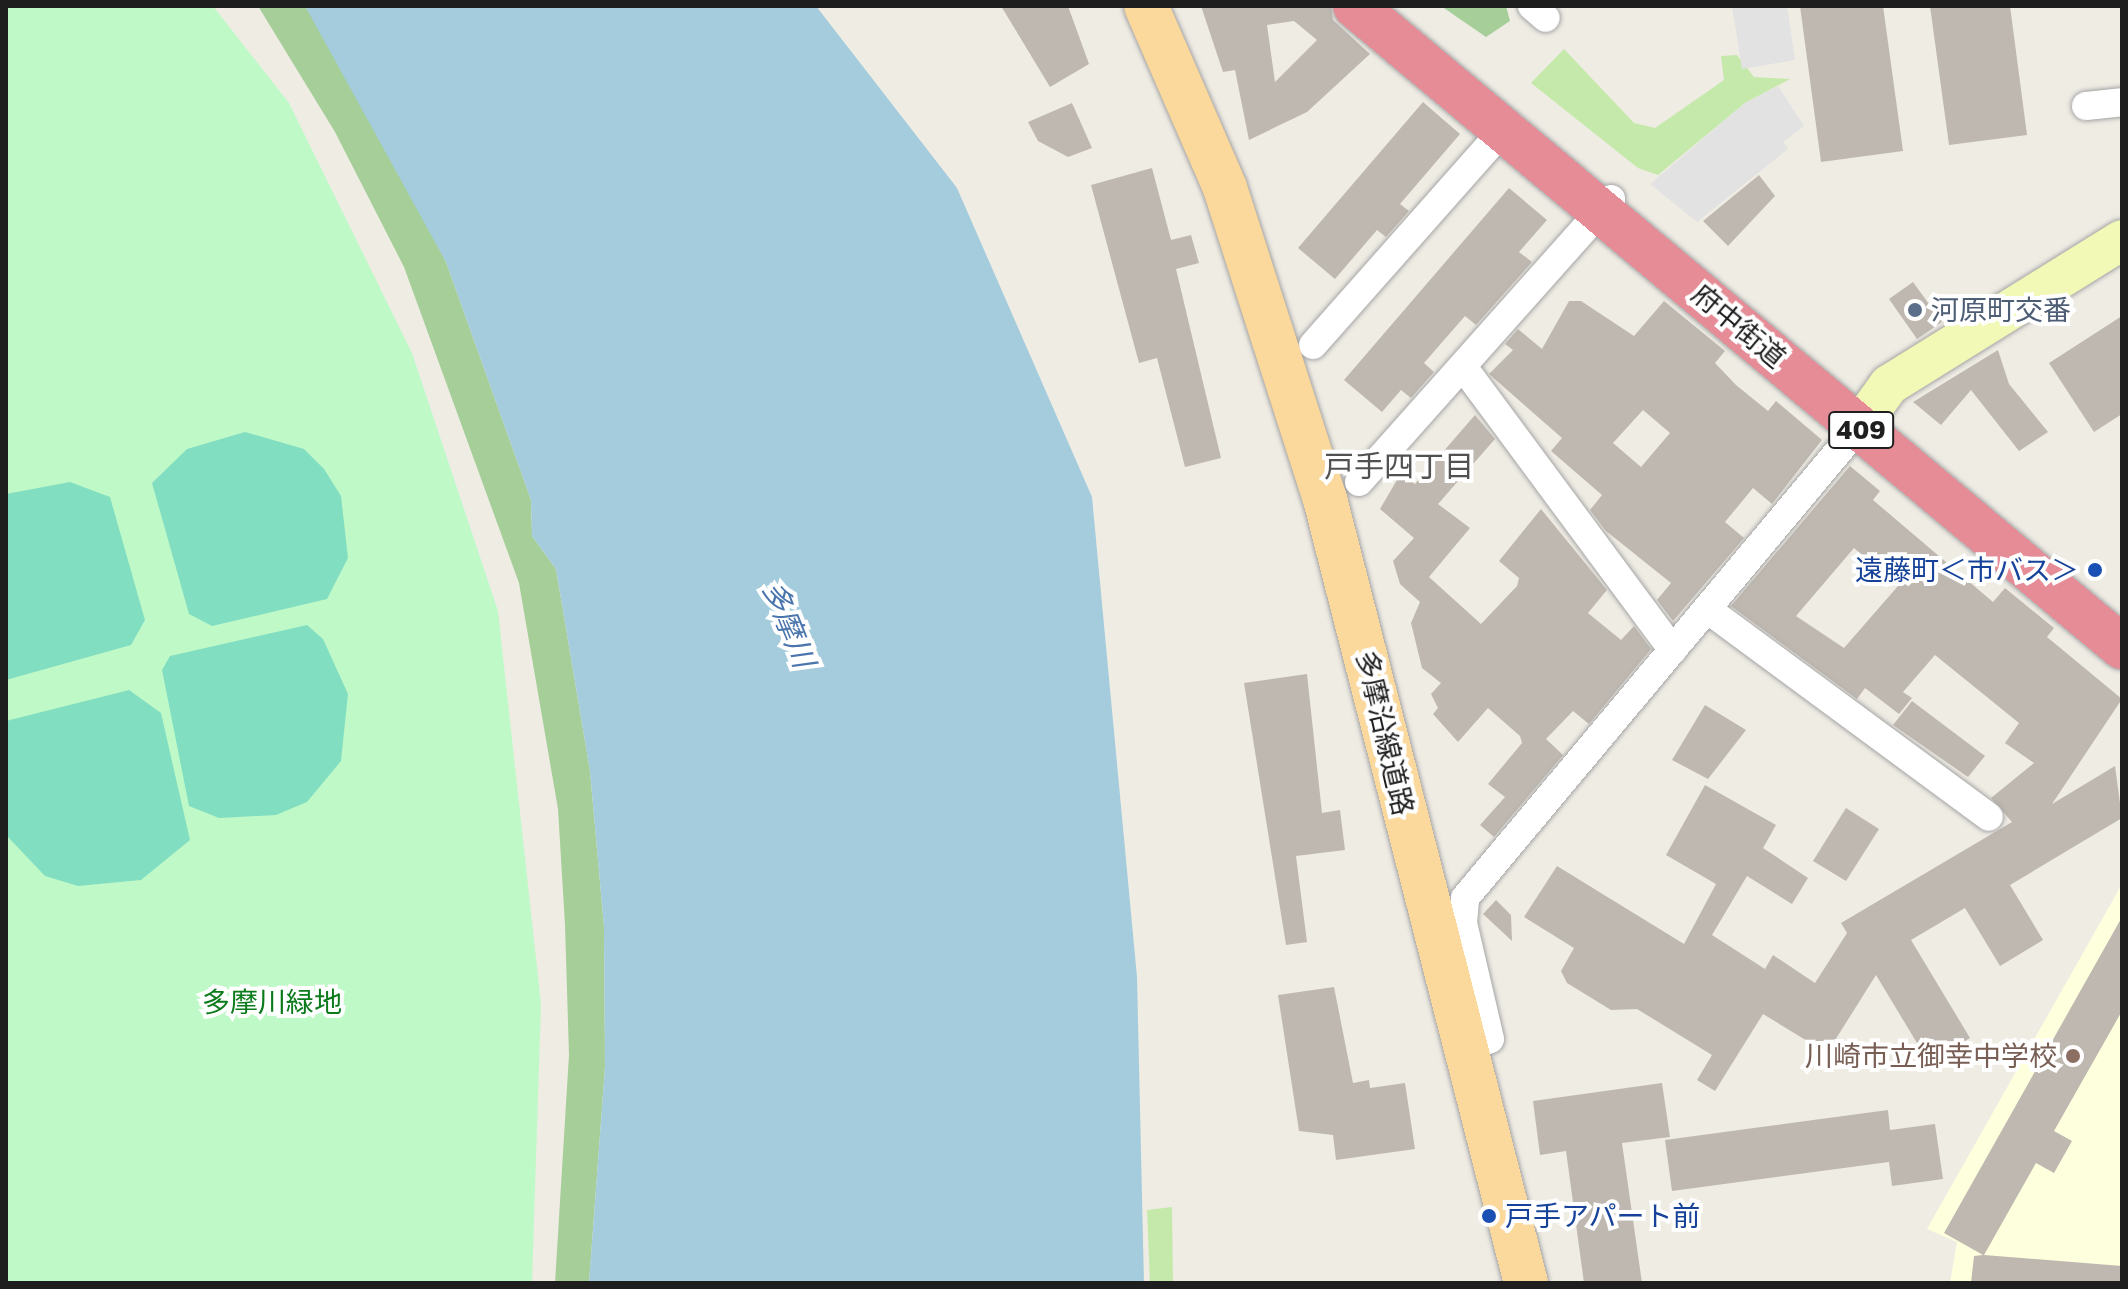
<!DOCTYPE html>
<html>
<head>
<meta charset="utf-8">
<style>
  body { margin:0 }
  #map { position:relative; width:2128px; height:1289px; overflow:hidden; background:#efece4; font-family:"Golos Text","Noto Sans JP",sans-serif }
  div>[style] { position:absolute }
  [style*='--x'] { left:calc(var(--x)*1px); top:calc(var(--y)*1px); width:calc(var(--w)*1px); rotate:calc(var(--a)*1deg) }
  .education>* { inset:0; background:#fdffdd }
  .grass>* { inset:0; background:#c5e9aa }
  .forest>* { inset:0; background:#a5ce99 }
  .park>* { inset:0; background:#c0f9c8 }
  .pitch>* { inset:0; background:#82dec0 }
  .parking>* { inset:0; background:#e2e2e2 }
  .water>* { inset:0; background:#a4ccdc }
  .building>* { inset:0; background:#bfb8b0 }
  .roads { filter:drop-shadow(0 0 2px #a5a5a5) drop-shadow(0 0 2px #a5a5a5) }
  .street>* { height:28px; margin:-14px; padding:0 14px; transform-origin:14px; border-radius:14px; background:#fff }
  .secondary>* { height:40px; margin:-20px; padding:0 20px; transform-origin:20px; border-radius:20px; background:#f2f9b7 }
  .primary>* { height:44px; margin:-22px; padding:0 22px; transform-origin:22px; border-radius:22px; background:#fbd89c }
  .highway>* { height:44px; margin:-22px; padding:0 22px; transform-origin:22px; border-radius:22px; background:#e68c97 }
  .dots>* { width:22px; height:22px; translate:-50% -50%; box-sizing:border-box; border:4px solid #fff; border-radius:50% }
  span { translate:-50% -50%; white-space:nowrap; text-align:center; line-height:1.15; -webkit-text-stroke:8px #fff; paint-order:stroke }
  .shield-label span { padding:2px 6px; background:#fff; border:2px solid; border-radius:6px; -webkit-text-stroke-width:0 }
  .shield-label { font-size:26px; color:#1e1e1e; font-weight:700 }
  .service-label { font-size:28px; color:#4e5e75 }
  .left { translate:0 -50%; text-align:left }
  .street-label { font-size:28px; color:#1e1e1e }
  .transit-label { font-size:28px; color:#164399 }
  .right { translate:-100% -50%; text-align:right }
  .park-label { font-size:28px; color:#0c7b1c }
  .education-label { font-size:28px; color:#785e54 }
  .neighbourhood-label { font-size:30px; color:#515151 }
  .water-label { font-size:30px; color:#4b76ad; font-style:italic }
  .frame { position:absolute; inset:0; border:8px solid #1e1e1e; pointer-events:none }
</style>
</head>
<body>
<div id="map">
  <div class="education">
    <i style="clip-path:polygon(2122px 884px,2122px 1283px,1950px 1283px,1957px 1242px,1927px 1229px)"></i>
  </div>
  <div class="grass">
    <i style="clip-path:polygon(1564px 49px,1634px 123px,1655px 128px,1724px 80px,1721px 56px,1737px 55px,1754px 77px,1790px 79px,1745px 103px,1658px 175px,1638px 168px,1531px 83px)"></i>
    <i style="clip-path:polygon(1172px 1207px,1173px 1283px,1150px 1283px,1147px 1210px)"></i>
  </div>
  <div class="forest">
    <i style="clip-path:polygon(258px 6px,305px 6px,350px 79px,446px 262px,531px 500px,532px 536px,556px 569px,590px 771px,604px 927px,605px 1067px,589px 1283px,555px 1283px,569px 1055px,565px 925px,558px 809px,519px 583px,404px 267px,335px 132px)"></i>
    <i style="clip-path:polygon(1441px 6px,1506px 6px,1510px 21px,1486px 37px)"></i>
  </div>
  <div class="park">
    <i style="clip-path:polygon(6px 6px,213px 6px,289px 103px,412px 353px,498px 611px,541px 1004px,532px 1283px,6px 1283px)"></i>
  </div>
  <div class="pitch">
    <i style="clip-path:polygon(245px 432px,304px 449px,324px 469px,341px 496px,348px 558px,327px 599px,212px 626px,189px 614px,152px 483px,187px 449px)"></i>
    <i style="clip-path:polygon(70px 482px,110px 497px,145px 620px,131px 645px,6px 680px,6px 494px)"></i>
    <i style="clip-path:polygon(307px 625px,323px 639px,348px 694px,341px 761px,307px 802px,276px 815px,219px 818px,189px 806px,162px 670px,170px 656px)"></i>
    <i style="clip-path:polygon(129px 690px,161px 713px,190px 840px,141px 880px,78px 886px,45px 876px,6px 835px,6px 721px)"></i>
  </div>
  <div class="parking">
    <i style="clip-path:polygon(1732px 6px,1787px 6px,1795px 60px,1742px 69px)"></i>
    <i style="clip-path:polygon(1778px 86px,1804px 126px,1783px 142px,1788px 149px,1697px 222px,1650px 184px,1745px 103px)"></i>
  </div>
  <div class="water">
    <i style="clip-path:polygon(305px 6px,816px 6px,957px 188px,1092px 497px,1137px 977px,1144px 1283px,589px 1283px,605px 1067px,604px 927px,590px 771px,556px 569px,532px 536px,531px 500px,446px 262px)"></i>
  </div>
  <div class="building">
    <i style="clip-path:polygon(1001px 6px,1068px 6px,1089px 64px,1050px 87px)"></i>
    <i style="clip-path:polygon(evenodd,1201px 6px,1331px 6px,1333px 20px,1370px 54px,1307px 112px,1249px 140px,1235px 70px,1223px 72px,1201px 6px,1294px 21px,1317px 40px,1275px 82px,1267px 25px,1294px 21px)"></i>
    <i style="clip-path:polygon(1800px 6px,1883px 6px,1903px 151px,1821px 162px)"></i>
    <i style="clip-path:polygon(1930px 6px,2010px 6px,2027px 135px,1949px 145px)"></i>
    <i style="clip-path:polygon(1423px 102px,1460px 134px,1400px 204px,1409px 211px,1386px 237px,1377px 230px,1335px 279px,1298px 248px)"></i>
    <i style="clip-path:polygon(1072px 103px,1092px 148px,1068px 157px,1038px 141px,1028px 122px)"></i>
    <i style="clip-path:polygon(1152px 168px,1171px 240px,1191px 235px,1199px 263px,1176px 269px,1221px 458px,1185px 467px,1157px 358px,1139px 363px,1091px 185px)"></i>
    <i style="clip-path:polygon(1759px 175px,1775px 196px,1728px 246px,1703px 221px)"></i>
    <i style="clip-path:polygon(1509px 188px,1547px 220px,1519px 252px,1532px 262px,1476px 325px,1465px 316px,1424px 363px,1434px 372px,1411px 398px,1401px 390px,1382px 412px,1344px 380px)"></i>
    <i style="clip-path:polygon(1913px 282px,1942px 322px,1917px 339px,1889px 299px)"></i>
    <i style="clip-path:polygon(evenodd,1569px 301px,1581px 301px,1634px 336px,1664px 301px,1725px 351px,1715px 363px,1736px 385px,1768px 411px,1776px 401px,1822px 440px,1772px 504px,1753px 488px,1725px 522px,1744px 538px,1673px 621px,1657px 600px,1671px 583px,1606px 531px,1590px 510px,1602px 495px,1551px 451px,1562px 438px,1489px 374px,1513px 350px,1505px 344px,1518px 329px,1542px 349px,1569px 301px,1643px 410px,1670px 433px,1641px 467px,1613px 443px,1643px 410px)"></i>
    <i style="clip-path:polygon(2122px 316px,2122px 414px,2094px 432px,2049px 363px)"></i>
    <i style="clip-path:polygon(1998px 350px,2009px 384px,2048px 432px,2019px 451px,1971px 390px,1941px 425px,1913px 402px)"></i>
    <i style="clip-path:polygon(1475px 415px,1495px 439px,1438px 504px,1470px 528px,1429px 577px,1481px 624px,1517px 586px,1519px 578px,1499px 561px,1541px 509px,1607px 590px,1588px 613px,1621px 640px,1634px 626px,1651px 649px,1589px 724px,1573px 711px,1546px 739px,1563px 755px,1494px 837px,1480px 825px,1505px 797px,1488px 784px,1522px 743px,1520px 736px,1488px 708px,1458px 742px,1433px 714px,1438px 708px,1431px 694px,1441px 683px,1422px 668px,1411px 623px,1420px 602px,1400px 584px,1393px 561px,1414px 538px,1380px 509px,1401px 473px,1415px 484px)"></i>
    <i style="clip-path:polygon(evenodd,1850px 466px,1880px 491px,1873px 500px,1993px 602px,2005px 588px,2054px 628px,2047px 637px,2122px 699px,2052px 804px,2115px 766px,2122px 818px,2010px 885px,2043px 940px,2000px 966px,1965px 908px,1911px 940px,1970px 1038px,1929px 1063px,1876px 975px,1827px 1053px,1763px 1014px,1715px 1091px,1697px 1080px,1712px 1055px,1637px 1009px,1611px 1010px,1567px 983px,1561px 971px,1574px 948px,1524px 917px,1557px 866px,1684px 944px,1716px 884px,1666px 855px,1705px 785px,1776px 825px,1763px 848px,1808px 878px,1792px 904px,1747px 876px,1712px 935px,1765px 969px,1773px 955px,1815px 983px,1847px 933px,1841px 923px,2012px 822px,1991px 798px,2034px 763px,2005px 743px,2019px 723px,1935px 655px,1903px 692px,1912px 698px,1899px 714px,1865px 688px,1857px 699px,1731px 606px,1850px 466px,1854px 548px,1898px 586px,1844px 648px,1796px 616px,1854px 548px)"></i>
    <i style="clip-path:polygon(1307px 674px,1322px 813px,1340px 810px,1345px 850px,1296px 856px,1307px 942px,1286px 945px,1244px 683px)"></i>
    <i style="clip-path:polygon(1912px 701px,1985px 756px,1968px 777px,1893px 725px)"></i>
    <i style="clip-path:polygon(1705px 705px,1746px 730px,1708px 779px,1672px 760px)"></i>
    <i style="clip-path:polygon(1846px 808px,1879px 829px,1846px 881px,1813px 861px)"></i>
    <i style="clip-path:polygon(1496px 900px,1511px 915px,1512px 941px,1483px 914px)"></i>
    <i style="clip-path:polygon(2122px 917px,2122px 1011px,2054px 1131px,2072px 1141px,2054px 1173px,2036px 1163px,1984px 1255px,2122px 1266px,2122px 1283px,1971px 1283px,1974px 1256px,1983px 1255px,1944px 1233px)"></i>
    <i style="clip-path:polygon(1334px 987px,1353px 1083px,1369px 1080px,1370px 1088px,1405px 1083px,1415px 1149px,1336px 1160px,1333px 1135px,1299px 1131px,1278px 995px)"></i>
    <i style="clip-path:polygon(1662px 1083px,1670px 1137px,1622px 1143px,1642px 1283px,1584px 1283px,1566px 1151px,1540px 1155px,1533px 1101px)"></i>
    <i style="clip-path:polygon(1888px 1110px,1890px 1130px,1935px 1124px,1943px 1179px,1892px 1186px,1889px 1162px,1672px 1191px,1665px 1140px)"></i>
  </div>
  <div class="roads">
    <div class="street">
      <i style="--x:1532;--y:6;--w:18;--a:41"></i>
      <i style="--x:2086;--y:106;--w:36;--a:-6"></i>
      <i style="--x:1313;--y:345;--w:287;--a:-48.5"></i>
      <i style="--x:1464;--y:368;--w:351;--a:53.5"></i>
      <i style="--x:1359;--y:482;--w:379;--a:-48.3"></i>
      <i style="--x:1707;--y:609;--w:350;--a:36.4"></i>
      <i style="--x:1461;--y:1051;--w:31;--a:-22"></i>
      <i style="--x:1490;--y:1039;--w:119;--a:-103.1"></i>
      <i style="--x:1463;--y:923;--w:25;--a:-85"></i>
      <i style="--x:1465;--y:898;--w:613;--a:-50.1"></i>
    </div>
    <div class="secondary">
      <i style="--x:1858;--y:428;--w:53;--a:-54.2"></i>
      <i style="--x:1889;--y:385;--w:274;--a:-31.9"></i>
    </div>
    <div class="primary">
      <i style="--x:1146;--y:6;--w:198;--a:66.5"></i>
      <i style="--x:1225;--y:188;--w:327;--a:72.2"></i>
      <i style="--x:1325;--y:499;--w:809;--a:75.62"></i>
    </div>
    <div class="highway">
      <i style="--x:1355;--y:6;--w:1000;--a:39.89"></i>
    </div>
  </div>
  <div class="dots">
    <i style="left:1915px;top:310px;background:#5c6f8a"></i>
    <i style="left:2095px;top:570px;background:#1a4fb4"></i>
    <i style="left:2073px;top:1056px;background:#8d6e63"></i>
    <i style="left:1489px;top:1216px;background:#1a4fb4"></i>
  </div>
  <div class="shield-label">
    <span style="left:1861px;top:430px">409</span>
  </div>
  <div class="service-label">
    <span class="left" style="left:1931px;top:310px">河原町交番</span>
  </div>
  <div class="street-label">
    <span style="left:1739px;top:326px;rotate:40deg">府中街道</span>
    <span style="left:1385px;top:733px;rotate:77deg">多摩沿線道路</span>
  </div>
  <div class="transit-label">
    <span class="right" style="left:2079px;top:570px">遠藤町＜市バス＞</span>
    <span class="left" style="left:1505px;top:1216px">戸手アパート前</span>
  </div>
  <div class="park-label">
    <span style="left:272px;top:1002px">多摩川緑地</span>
  </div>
  <div class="education-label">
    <span class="right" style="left:2057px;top:1056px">川崎市立御幸中学校</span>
  </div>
  <div class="neighbourhood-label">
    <span style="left:1399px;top:466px">戸手四丁目</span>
  </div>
  <div class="water-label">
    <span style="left:789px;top:624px;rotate:68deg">多摩川</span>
  </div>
  <div class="frame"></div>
</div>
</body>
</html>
